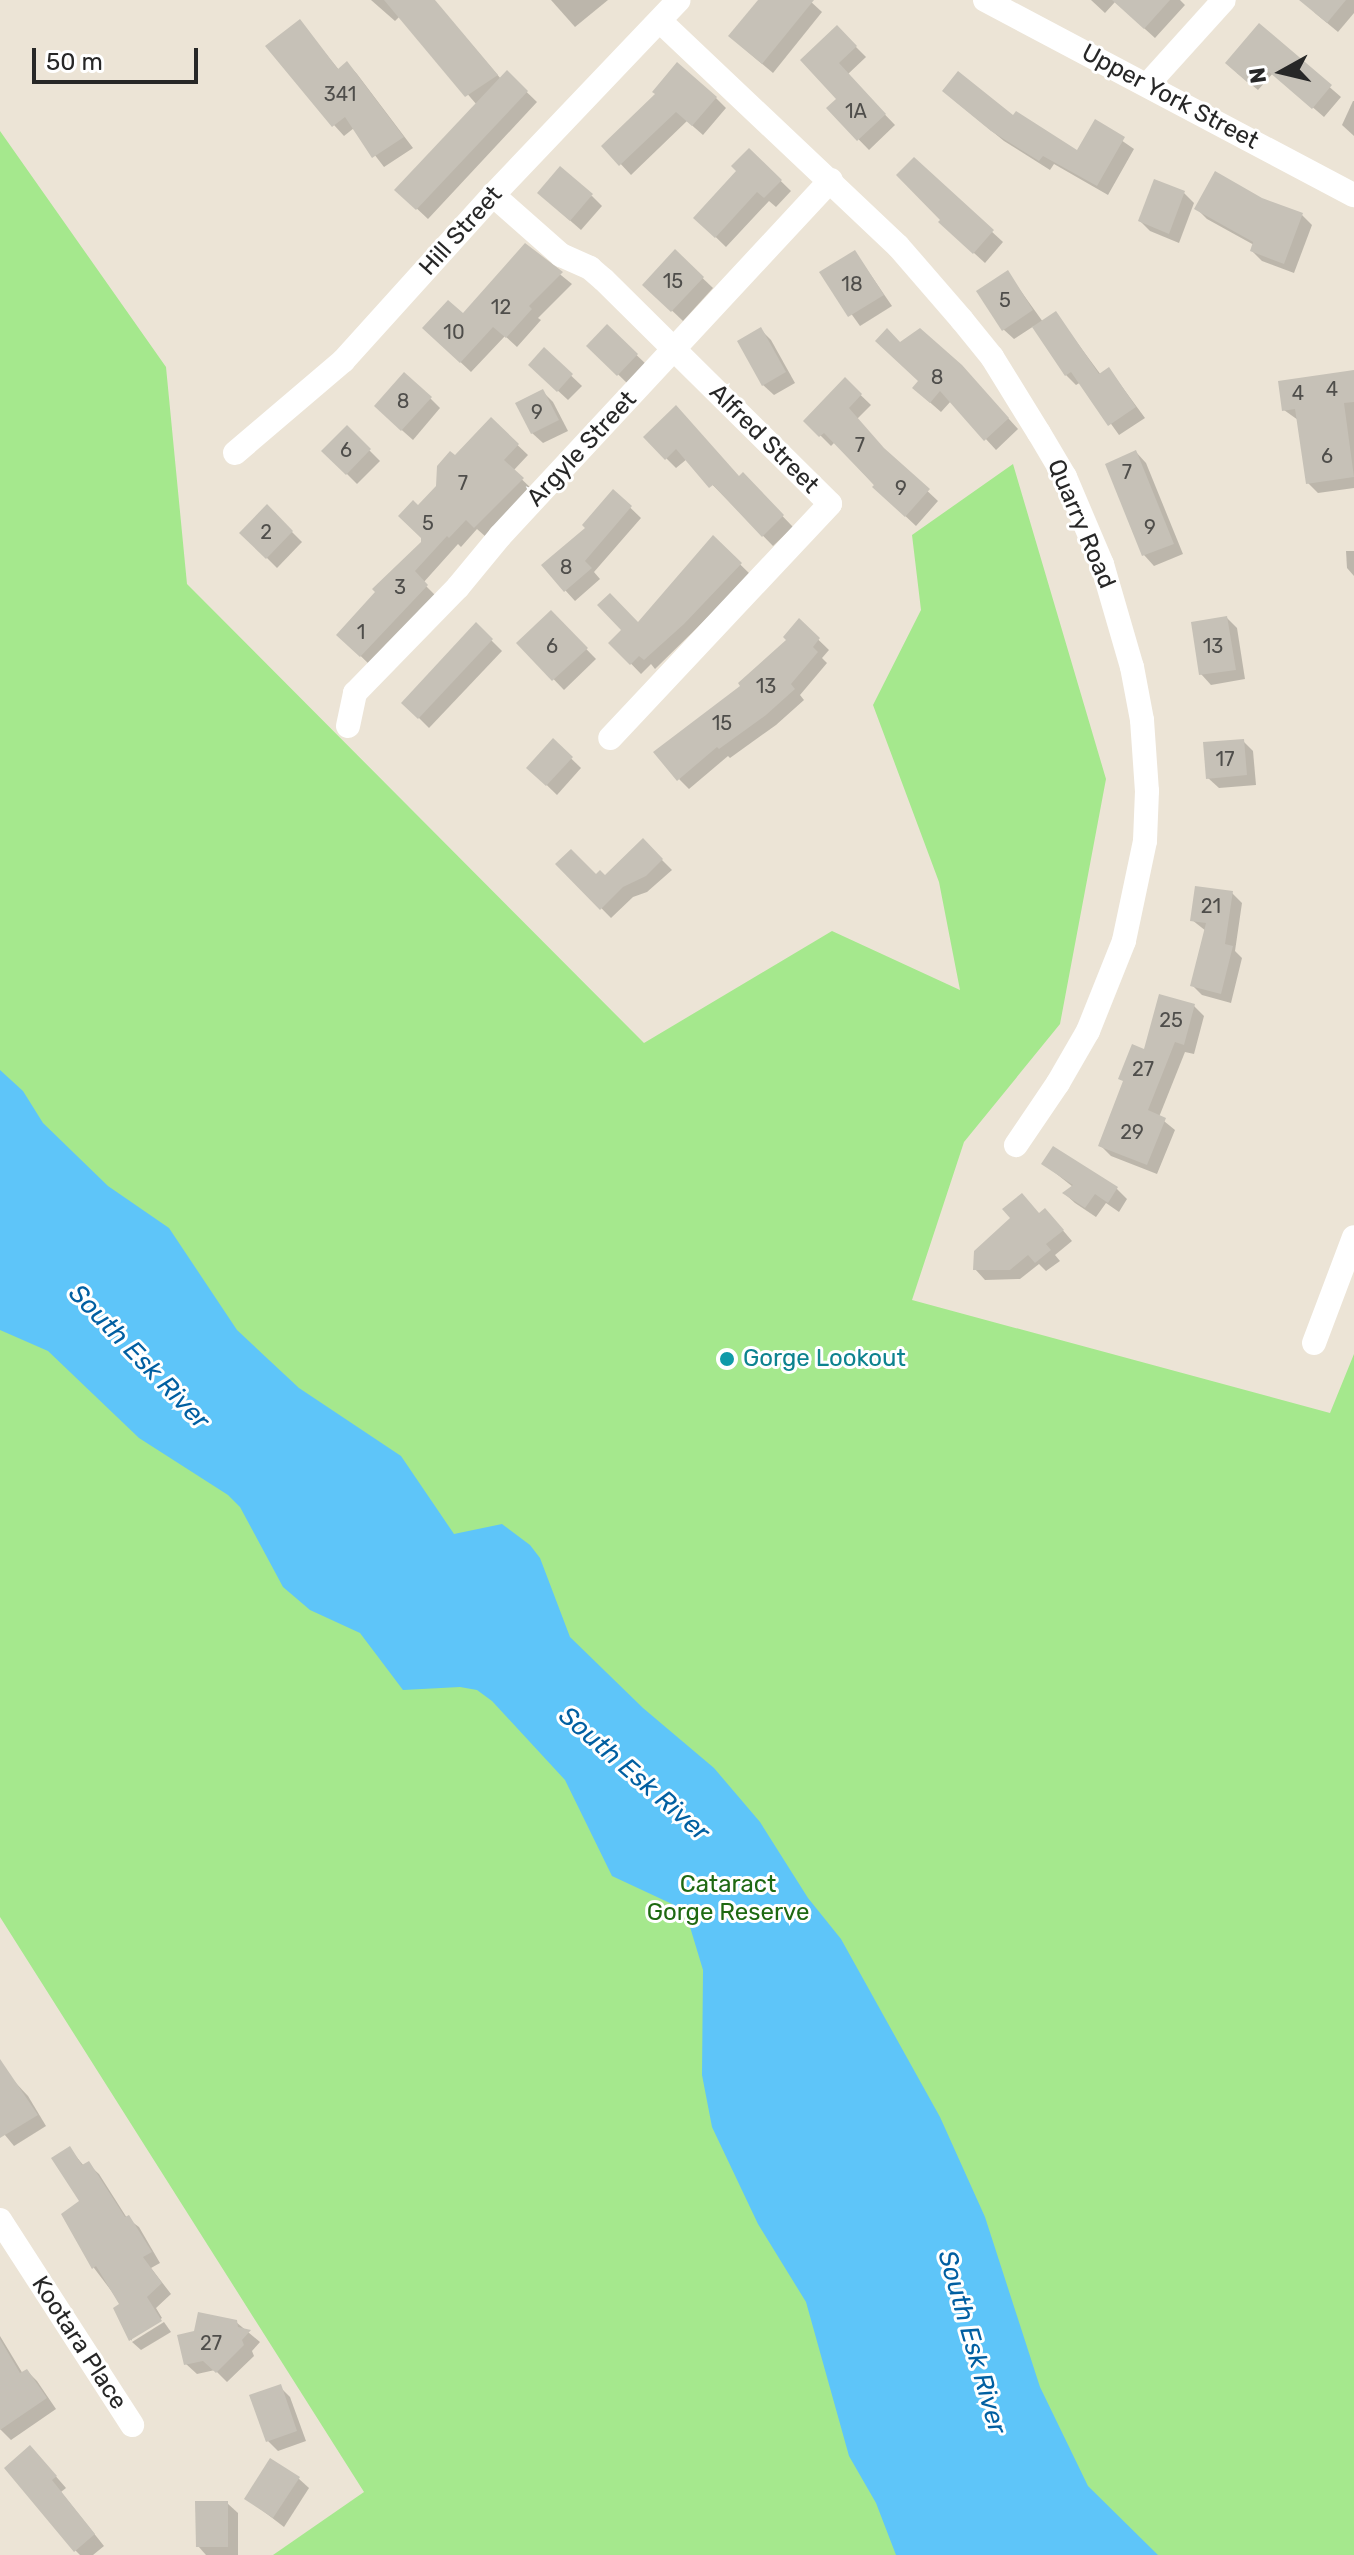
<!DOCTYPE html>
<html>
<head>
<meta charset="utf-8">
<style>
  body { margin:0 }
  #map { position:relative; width:1354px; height:2555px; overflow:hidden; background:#ece4d6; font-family:Rubik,sans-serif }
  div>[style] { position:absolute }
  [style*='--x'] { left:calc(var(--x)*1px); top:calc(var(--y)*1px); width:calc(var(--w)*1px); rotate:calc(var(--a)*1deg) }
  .green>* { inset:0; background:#a5e88d }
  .water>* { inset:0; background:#5ec5f9 }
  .shadow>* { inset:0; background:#0003 }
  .building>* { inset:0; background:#c6c1b7 }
  .minor>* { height:24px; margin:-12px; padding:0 12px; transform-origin:12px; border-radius:12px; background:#fff }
  .dots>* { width:22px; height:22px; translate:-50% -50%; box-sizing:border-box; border:4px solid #fff; border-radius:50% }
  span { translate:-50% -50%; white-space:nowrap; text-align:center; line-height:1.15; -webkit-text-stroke:6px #fff; paint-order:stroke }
  .number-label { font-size:20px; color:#4f4e4b }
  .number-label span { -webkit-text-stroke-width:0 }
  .street-label { font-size:24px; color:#272727 }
  .culture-label { font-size:24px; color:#0d838f }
  .left { translate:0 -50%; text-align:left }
  .park-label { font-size:24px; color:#1e6912 }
  .water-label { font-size:26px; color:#015fa1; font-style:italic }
  .north { position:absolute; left:1242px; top:32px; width:80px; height:80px; -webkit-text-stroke:6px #fff; paint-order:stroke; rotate:262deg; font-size:22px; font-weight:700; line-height:32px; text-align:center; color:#272727 }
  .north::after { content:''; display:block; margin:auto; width:28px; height:36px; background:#272727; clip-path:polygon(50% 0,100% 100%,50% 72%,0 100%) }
  .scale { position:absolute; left:32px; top:48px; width:166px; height:36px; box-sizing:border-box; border:4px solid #272727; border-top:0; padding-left:10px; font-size:24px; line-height:28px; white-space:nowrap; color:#272727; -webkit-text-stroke:6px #fff; paint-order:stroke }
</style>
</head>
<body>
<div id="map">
  <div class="green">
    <i style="clip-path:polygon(0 131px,166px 367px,187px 584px,644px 1043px,832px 931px,960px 990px,939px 882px,873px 705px,921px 610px,912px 535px,1013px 464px,1106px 779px,1060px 1024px,964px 1142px,912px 1300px,1330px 1413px,1354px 1354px,1354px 2555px,273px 2555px,364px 2492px,0 1917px)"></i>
  </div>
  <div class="water">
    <i style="clip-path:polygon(0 1070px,23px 1091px,43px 1123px,108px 1186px,169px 1228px,237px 1330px,299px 1388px,401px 1456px,454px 1534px,502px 1524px,530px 1545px,540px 1558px,570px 1637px,643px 1708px,714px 1768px,760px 1822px,808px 1898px,841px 1939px,940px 2117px,985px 2217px,1040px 2387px,1088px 2486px,1158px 2555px,896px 2555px,876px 2503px,849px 2456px,806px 2302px,758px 2224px,712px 2127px,702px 2075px,703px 1970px,687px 1917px,672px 1904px,612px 1876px,565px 1780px,492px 1701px,477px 1690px,460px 1687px,403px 1690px,360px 1633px,310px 1610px,283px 1587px,240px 1507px,228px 1495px,139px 1438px,48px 1351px,0 1330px)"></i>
  </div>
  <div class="shadow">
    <i style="clip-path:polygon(371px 0,434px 0,501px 79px,507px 73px,537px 102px,428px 219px,397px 190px,477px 105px,400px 16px,395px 21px)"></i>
    <i style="clip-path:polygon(551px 0,608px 0,575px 27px)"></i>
    <i style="clip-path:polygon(760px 0,809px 0,822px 12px,773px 73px,741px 46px)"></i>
    <i style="clip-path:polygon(1091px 0,1180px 0,1185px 5px,1155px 38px,1115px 2px,1105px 13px)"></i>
    <i style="clip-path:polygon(1307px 0,1354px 0,1354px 13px,1338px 32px,1315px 13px)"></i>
    <i style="clip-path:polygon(300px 22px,339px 70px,347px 63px,357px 74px,413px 148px,384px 167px,354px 128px,344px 136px,334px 125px)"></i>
    <i style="clip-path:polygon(1259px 26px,1341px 97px,1324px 117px,1273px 73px,1258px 90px,1237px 73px)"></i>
    <i style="clip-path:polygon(837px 28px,866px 57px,847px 75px,895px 125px,869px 150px,828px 108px,839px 99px)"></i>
    <i style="clip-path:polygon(657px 95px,716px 98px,726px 108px,703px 135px,687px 121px,631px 175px,604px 146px)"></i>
    <i style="clip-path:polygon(955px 101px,1014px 118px,1078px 153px,1095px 122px,1134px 149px,1108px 195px,1054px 164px,1050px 170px,1004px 141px)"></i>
    <i style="clip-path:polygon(1353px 101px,1354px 101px,1354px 136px,1342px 125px)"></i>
    <i style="clip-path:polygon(749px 150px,791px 191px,776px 207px,769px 201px,726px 247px,696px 218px,739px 171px)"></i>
    <i style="clip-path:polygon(914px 160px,1003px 242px,985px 263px,951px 232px)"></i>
    <i style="clip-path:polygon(1156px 182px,1184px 193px,1194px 203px,1179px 243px,1150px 231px,1140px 221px)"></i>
    <i style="clip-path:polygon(592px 196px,602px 206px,581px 230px,550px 203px)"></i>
    <i style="clip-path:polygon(1261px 200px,1302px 215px,1312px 225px,1294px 273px,1262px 261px,1252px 251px,1254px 245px,1207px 219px,1197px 209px)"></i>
    <i style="clip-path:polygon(525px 246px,572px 284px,538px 318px,541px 320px,517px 347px,505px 336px,471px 372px,435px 338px,463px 316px)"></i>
    <i style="clip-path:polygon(675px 252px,713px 288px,683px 321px,645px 285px)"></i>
    <i style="clip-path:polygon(855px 252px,892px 306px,860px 326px,822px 273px)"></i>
    <i style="clip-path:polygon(1008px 273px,1043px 322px,1056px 314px,1101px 375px,1109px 369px,1145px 418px,1119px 435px,1081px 382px,1076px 385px,1066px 375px,1034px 326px,1014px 339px,1003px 329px)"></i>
    <i style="clip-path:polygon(607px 327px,647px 365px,629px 385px,589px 346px)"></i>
    <i style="clip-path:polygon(761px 330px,771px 340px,795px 383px,774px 395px,763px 385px)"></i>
    <i style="clip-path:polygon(544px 350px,582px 386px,568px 400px,541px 375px)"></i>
    <i style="clip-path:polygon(1354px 372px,1354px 488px,1318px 493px,1308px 483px,1298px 420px,1284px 410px)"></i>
    <i style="clip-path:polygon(972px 378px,1018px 429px,996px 450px,951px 401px,941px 412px,925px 398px,920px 382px)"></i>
    <i style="clip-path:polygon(845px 380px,871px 405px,857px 419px,889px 455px,938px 501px,916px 526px,885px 497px,835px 442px,831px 446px,806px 421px)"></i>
    <i style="clip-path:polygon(543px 392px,553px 402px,568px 431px,543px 443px,532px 433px)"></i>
    <i style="clip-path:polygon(430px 398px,440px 408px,413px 440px,386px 416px)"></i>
    <i style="clip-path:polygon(676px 407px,740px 478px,743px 475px,793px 527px,773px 546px,687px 459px,676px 468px,645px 437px)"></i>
    <i style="clip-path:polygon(491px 420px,528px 455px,513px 471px,533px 490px,486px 537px,477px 529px,461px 547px,458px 544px,423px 583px,437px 597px,371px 666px,339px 635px,423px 543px,419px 508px,438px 487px,455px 458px)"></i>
    <i style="clip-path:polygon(347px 428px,380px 461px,357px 484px,324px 451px)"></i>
    <i style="clip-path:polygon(1136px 452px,1146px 463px,1183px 554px,1154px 566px,1144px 555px,1108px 465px)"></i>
    <i style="clip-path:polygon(614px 492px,641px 518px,594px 572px,600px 579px,575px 601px,565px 590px,588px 528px)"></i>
    <i style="clip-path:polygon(267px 507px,302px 542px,277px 568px,242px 533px)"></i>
    <i style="clip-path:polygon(713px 538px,751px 575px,655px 669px,651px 664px,641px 674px,611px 643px,638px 624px)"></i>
    <i style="clip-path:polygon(1346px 551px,1354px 551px,1354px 576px,1347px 568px)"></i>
    <i style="clip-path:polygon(551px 613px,596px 659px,564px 690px,519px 643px)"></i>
    <i style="clip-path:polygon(1227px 618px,1237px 628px,1245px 679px,1211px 685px,1201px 674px)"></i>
    <i style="clip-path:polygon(799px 621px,829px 650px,822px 658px,827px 663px,800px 695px,804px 700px,776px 725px,730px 758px,728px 756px,689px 789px,679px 779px,743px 686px,788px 640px)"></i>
    <i style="clip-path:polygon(476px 625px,502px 651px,429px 728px,404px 703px)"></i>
    <i style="clip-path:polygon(553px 741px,581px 768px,557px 795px,529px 768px)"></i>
    <i style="clip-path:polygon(1243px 741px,1253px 751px,1256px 785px,1219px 788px,1208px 778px)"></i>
    <i style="clip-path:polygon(643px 841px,672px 870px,647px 892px,633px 897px,611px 918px,558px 864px,605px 878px)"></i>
    <i style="clip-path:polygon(1232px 893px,1242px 903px,1235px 951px,1242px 958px,1231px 1003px,1202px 995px,1192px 985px,1206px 931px,1192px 920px)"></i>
    <i style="clip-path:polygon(1194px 1006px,1204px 1016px,1194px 1054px,1185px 1052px,1159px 1117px,1175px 1130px,1157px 1174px,1111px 1156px,1100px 1145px,1145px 1052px)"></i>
    <i style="clip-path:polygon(1053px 1148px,1117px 1189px,1127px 1199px,1119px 1212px,1106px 1203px,1096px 1217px,1075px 1203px,1065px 1194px,1073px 1187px,1044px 1164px)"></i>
    <i style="clip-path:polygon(1040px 1215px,1055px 1221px,1072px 1241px,1055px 1255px,1060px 1261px,1046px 1271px,1039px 1264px,1020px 1279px,985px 1280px,975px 1269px)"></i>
    <i style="clip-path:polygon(0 2066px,28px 2096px,46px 2126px,14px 2146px,0 2129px)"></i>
    <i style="clip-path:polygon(70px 2149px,84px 2166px,88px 2164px,99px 2174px,127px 2218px,139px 2227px,160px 2263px,151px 2268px,171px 2294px,156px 2308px,162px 2318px,132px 2337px,132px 2341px,115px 2309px,122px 2305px,94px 2268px)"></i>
    <i style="clip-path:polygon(164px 2322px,171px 2332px,141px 2350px,132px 2342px)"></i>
    <i style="clip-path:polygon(236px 2322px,260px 2342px,252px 2351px,254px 2356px,227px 2382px,215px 2370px,197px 2374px,186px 2364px)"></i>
    <i style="clip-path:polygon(0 2336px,23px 2374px,27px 2371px,37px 2381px,56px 2409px,11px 2440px,0 2429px)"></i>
    <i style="clip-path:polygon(280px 2387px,290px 2397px,306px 2441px,278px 2451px,268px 2441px)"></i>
    <i style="clip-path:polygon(40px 2458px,66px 2488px,61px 2492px,104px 2546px,93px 2555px,80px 2555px,72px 2547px)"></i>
    <i style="clip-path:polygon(298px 2478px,309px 2488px,284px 2527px,246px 2498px)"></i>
    <i style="clip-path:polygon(227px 2503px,238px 2513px,238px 2555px,206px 2555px,198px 2546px)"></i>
  </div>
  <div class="building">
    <i style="clip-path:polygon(384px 0,435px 0,498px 75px,465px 97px)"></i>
    <i style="clip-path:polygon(758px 0,814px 0,762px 64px,728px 36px)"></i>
    <i style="clip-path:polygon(1112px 0,1170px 0,1144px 29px)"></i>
    <i style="clip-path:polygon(1299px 0,1346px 0,1327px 23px)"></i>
    <i style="clip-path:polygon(300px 19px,338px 69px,347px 61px,404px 137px,372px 158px,345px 117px,332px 127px,265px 46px)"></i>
    <i style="clip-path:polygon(1259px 23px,1332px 85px,1312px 109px,1261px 65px,1247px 82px,1225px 63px)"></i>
    <i style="clip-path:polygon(837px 25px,857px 46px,839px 63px,886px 114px,857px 141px,826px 108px,836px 99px,800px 60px)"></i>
    <i style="clip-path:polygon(677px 62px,717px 97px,692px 126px,676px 112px,619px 166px,601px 146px,655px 94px,652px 92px)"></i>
    <i style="clip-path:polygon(507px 70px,528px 91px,416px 210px,394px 190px)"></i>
    <i style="clip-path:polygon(958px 71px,1013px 115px,1016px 111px,1077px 150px,1095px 119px,1125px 137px,1097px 186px,1043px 156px,1039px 161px,991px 131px,942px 91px)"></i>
    <i style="clip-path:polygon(749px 148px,782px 180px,764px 198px,757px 192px,715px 238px,693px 218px,736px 171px,731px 166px)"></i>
    <i style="clip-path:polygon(914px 157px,994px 230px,973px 254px,938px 222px,940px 220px,896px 175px)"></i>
    <i style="clip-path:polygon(560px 166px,593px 194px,570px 221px,537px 193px)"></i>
    <i style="clip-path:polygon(1215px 171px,1262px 198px,1303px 213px,1284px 264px,1250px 251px,1253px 242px,1194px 209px)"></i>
    <i style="clip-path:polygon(1154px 179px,1185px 191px,1169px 234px,1138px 221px)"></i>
    <i style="clip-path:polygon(525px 243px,563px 272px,529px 306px,532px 309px,506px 338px,493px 327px,460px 363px,422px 328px,448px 300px,463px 313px)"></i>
    <i style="clip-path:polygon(675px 249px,704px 277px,671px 312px,642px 285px)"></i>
    <i style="clip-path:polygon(855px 250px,884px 295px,848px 317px,819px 272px)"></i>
    <i style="clip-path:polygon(1008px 270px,1033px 310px,1002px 331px,976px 291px)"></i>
    <i style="clip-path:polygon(1056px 311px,1099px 374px,1109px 367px,1136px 407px,1108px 426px,1071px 372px,1065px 376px,1032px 327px)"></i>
    <i style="clip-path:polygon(607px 324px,638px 354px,617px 376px,586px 346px)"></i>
    <i style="clip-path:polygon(761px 327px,786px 372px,762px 386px,737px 341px)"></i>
    <i style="clip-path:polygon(887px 328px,900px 342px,920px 328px,962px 365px,1009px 418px,984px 441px,940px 391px,930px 403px,912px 388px,918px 381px,875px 341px)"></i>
    <i style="clip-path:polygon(544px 347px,573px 374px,557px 392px,528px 365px)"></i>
    <i style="clip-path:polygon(1354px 370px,1354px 402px,1344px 403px,1354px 477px,1306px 484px,1295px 409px,1282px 411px,1278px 381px)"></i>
    <i style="clip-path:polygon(404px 372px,432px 397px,401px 431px,374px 406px)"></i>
    <i style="clip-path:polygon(845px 377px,862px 394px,849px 408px,884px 448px,930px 489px,905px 517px,872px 487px,874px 485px,824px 433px,819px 437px,803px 421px)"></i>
    <i style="clip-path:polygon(543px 389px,559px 420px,531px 434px,515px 403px)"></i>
    <i style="clip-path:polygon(676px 405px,739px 476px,743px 472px,784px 515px,762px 537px,713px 485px,709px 488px,676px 449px,665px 460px,643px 437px)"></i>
    <i style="clip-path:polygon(491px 417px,519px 444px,504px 460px,524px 478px,474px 528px,466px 520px,449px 538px,447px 536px,415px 571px,428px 585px,360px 657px,336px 635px,375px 592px,372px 589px,421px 542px,421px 538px,398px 516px,413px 500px,418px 505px,436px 486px,437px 466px,450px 451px,455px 455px)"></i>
    <i style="clip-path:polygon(347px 425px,371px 449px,346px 475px,321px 451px)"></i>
    <i style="clip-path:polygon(1136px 450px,1174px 544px,1142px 556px,1105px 464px)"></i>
    <i style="clip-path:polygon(613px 489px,632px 506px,585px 561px,592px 568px,564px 592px,541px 565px,585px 528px,582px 525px)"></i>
    <i style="clip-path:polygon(267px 504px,293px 531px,266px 559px,239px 533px)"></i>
    <i style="clip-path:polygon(713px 535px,742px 563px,684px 624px,644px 660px,639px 656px,630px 665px,608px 643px,621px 630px,597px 605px,610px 593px,638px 622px)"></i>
    <i style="clip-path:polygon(551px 610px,588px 648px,552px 681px,516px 643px)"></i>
    <i style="clip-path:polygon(1227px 616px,1236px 670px,1199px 675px,1191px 622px)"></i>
    <i style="clip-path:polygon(799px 618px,820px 638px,813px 647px,818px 652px,791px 684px,795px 689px,766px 715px,719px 749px,717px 747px,677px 781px,653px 752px,740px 686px,738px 683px,786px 640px,783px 637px)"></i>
    <i style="clip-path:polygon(476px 622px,493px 639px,418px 719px,401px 703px)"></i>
    <i style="clip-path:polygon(553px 738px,573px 757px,546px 786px,526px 768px)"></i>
    <i style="clip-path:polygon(1244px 739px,1247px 775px,1206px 779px,1203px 742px)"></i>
    <i style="clip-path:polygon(643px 838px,663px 859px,646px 876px,623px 887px,600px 910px,555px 864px,571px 849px,596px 874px,600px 870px,605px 875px)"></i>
    <i style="clip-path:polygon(1195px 886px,1233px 891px,1225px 944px,1233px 946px,1221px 994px,1190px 986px,1206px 923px,1190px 921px)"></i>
    <i style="clip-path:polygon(1159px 994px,1195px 1004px,1184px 1045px,1175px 1042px,1148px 1110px,1166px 1118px,1147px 1165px,1098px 1146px,1123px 1081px,1118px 1079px,1132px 1044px,1144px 1049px)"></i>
    <i style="clip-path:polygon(1053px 1146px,1118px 1187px,1108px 1203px,1095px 1194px,1085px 1208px,1062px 1193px,1073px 1185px,1041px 1164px)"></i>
    <i style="clip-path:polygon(1022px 1193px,1039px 1213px,1045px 1208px,1064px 1230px,1046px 1244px,1051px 1250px,1035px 1263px,1028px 1255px,1010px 1270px,973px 1270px,974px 1251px,1010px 1218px,1002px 1209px)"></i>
    <i style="clip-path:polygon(0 2059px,38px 2115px,0 2138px)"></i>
    <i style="clip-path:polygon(70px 2146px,82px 2165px,89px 2161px,125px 2217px,129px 2215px,152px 2252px,143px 2257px,162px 2283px,147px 2297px,162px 2321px,129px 2341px,113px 2308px,119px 2304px,96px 2266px,92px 2269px,61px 2214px,79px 2201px,51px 2158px)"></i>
    <i style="clip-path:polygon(198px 2312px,237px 2320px,238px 2327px,251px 2330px,242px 2340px,244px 2345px,216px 2373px,203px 2361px,184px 2365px,177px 2335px,194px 2331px)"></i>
    <i style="clip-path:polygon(0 2339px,20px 2373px,27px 2369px,47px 2398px,0 2430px)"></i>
    <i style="clip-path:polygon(281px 2384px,297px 2431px,266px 2442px,249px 2395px)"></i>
    <i style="clip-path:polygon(30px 2445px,57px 2476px,52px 2480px,95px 2534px,74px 2552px,4px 2468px)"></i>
    <i style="clip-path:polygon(270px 2458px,300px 2477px,273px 2518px,244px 2499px)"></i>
    <i style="clip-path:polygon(195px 2501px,228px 2501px,228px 2547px,196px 2547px)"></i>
  </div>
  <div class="minor">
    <i style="--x:985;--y:0;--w:417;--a:27.9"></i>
    <i style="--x:661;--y:22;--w:326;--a:43.4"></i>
    <i style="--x:898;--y:246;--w:98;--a:49.1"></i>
    <i style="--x:962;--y:320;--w:48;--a:51"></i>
    <i style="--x:992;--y:357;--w:89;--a:58.3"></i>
    <i style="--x:1039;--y:433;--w:51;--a:59.4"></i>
    <i style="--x:1065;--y:477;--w:95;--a:67"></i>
    <i style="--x:1102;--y:564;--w:107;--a:73.8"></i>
    <i style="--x:1132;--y:667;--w:54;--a:79.3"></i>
    <i style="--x:1142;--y:720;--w:71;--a:86"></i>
    <i style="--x:1147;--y:791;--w:50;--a:92.3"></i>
    <i style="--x:1145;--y:841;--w:102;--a:101.9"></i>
    <i style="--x:1124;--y:941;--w:97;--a:111.8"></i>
    <i style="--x:1088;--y:1031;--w:60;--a:120"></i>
    <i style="--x:1058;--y:1083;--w:75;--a:124.1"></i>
    <i style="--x:1148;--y:84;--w:113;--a:-47.9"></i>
    <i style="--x:493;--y:195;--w:91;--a:41.4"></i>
    <i style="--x:561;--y:255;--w:32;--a:24"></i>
    <i style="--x:590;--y:268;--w:18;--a:41"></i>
    <i style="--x:604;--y:280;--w:318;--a:44.7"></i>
    <i style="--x:830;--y:504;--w:321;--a:133.2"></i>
    <i style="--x:235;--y:453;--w:142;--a:-40.4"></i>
    <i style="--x:343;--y:361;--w:224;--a:-47.9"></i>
    <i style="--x:493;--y:195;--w:269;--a:-46.4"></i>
    <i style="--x:348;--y:726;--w:34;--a:-78"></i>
    <i style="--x:355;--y:693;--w:148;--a:-45.8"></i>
    <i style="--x:458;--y:587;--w:66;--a:-50.5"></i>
    <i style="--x:500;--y:536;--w:486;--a:-47.1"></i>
    <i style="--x:1314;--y:1343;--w:113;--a:-69.3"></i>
    <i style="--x:0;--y:2220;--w:244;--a:57.2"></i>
  </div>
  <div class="dots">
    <i style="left:727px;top:1359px;background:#0f9aa8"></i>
  </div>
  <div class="number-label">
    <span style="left:340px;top:94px">341</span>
    <span style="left:856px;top:111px">1A</span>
    <span style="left:673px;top:281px">15</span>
    <span style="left:852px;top:284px">18</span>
    <span style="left:1005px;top:300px">5</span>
    <span style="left:501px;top:307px">12</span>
    <span style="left:454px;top:332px">10</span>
    <span style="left:937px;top:377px">8</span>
    <span style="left:1332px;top:389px">4</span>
    <span style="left:1298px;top:393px">4</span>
    <span style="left:403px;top:401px">8</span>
    <span style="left:537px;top:412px">9</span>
    <span style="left:860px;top:445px">7</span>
    <span style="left:346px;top:450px">6</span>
    <span style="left:1327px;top:456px">6</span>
    <span style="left:1127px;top:472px">7</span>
    <span style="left:463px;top:483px">7</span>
    <span style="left:901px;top:488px">9</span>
    <span style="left:428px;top:523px">5</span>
    <span style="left:1150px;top:527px">9</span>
    <span style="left:266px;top:532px">2</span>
    <span style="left:566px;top:567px">8</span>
    <span style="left:400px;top:587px">3</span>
    <span style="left:361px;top:632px">1</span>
    <span style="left:552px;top:646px">6</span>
    <span style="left:1213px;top:646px">13</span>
    <span style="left:766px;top:686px">13</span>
    <span style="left:722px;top:723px">15</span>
    <span style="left:1225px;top:759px">17</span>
    <span style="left:1211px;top:906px">21</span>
    <span style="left:1171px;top:1020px">25</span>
    <span style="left:1143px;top:1069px">27</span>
    <span style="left:1132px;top:1132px">29</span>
    <span style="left:211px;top:2343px">27</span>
  </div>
  <div class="street-label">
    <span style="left:1170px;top:97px;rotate:28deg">Upper York Street</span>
    <span style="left:461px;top:231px;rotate:-48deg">Hill Street</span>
    <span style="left:764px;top:439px;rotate:45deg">Alfred Street</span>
    <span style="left:582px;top:449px;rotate:-47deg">Argyle Street</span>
    <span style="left:1081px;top:524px;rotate:67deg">Quarry Road</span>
    <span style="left:79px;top:2343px;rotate:57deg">Kootara Place</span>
  </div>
  <div class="culture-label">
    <span class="left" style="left:743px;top:1359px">Gorge Lookout</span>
  </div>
  <div class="park-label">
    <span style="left:728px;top:1899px">Cataract<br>Gorge Reserve</span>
  </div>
  <div class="water-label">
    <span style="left:139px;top:1357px;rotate:46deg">South Esk River</span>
    <span style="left:634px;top:1774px;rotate:41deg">South Esk River</span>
    <span style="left:972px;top:2342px;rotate:74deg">South Esk River</span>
  </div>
  <div class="north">N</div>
  <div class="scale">50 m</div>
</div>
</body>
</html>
